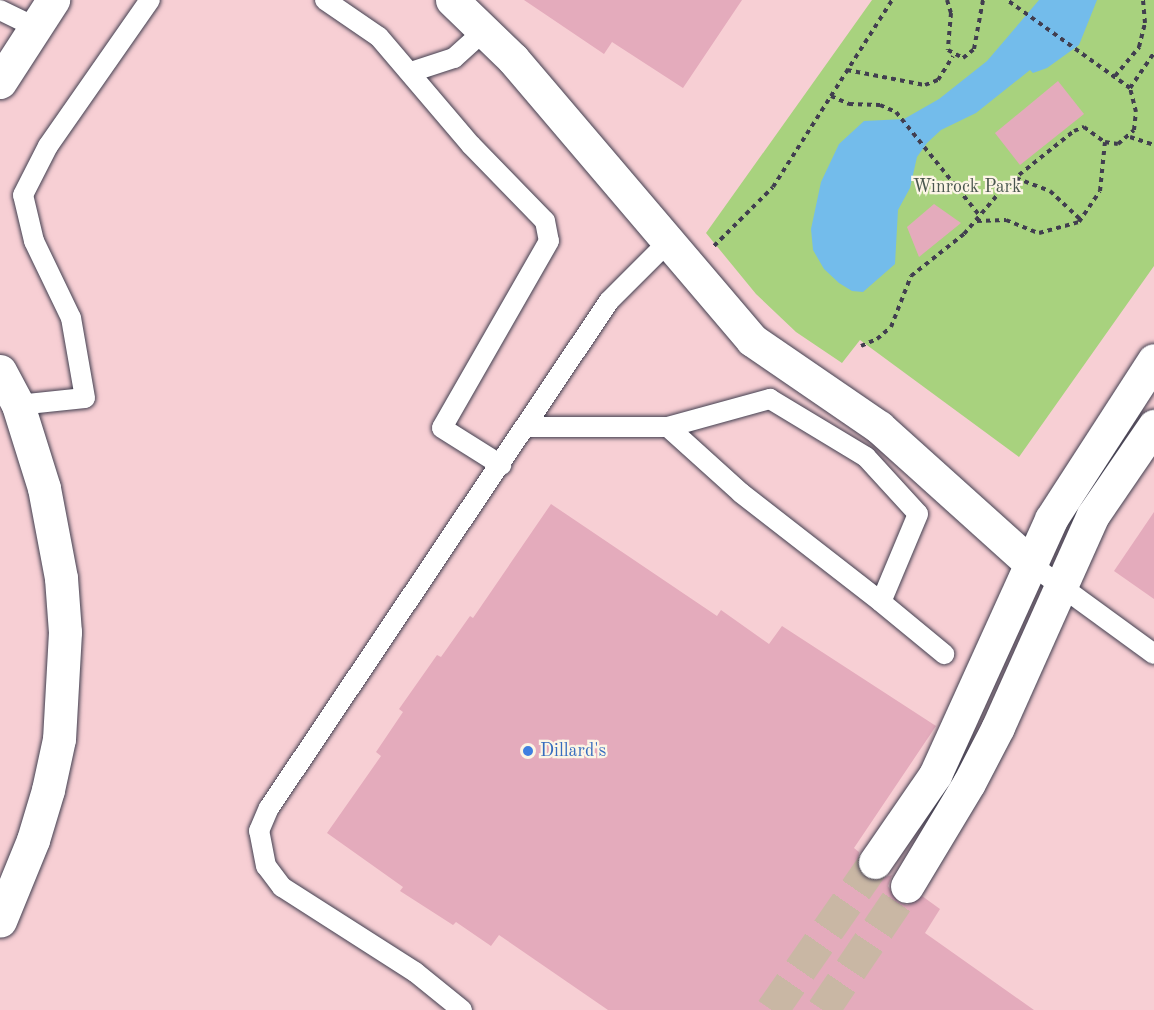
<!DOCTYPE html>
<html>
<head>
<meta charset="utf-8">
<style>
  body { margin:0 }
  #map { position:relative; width:1154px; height:1010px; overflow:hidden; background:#f3dcbe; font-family:"Old Standard TT",serif }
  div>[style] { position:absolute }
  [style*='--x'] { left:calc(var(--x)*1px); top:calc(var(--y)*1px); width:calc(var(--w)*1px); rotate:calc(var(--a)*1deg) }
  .built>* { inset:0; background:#f7cfd4 }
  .green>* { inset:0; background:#a8d27e }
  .water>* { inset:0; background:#73bceb }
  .building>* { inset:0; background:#e4abbc }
  .minor-tunnel>* { height:33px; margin-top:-16.5px; transform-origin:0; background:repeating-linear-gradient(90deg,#c9b7a4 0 33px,transparent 0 49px) }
  .path>* { height:4px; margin-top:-2px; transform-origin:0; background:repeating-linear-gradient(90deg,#413e4f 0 4.5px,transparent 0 9px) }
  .roads { filter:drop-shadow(0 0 2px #413e4f) drop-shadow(0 0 2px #413e4f) }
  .service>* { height:20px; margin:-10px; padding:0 10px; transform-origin:10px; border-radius:10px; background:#fff }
  .minor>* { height:33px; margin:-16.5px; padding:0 16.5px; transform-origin:16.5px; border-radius:16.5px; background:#fff }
  .dots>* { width:16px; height:16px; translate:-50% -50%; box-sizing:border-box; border:3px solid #fcf5e5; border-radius:50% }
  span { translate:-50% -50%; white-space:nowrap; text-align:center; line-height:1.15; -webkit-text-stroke:4.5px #fcf5e5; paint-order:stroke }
  .park-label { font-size:18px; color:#4a574f }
  .shop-label { font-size:18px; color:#366cbe }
  .left { translate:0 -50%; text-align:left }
</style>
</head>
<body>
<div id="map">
  <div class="built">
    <i style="clip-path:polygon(0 0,1154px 0,1154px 1010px,0 1010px)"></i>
  </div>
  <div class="green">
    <i style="clip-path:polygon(872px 0,1154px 0,1154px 266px,1019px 457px,860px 340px,842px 363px,796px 332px,756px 294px,706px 233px)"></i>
  </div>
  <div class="water">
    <i style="clip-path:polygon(1039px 0,1097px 0,1079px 45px,1047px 68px,1033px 73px,1030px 70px,976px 113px,941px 130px,927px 143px,917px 157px,910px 188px,898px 210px,895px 264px,863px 292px,852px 291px,839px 283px,824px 269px,813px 250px,811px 229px,821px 182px,839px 144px,864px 121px,904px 119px,939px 99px,987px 61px)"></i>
  </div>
  <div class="building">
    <i style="clip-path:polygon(524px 0,742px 0,683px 88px,612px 42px,604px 54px)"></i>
    <i style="clip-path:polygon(1058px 81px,1084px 114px,1020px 165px,995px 133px)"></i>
    <i style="clip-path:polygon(934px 204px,961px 223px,919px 257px,907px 227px)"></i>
    <i style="clip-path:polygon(551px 504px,717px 616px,721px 610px,769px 644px,782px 626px,936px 726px,854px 848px,859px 852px,858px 869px,873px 881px,892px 875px,888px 886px,898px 902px,907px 905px,922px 896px,940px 909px,925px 933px,1034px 1010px,608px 1010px,499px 935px,491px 946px,456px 922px,453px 925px,400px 891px,403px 887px,327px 833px,381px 756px,376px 752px,403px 712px,399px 709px,437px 655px,441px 657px,470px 616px,473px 618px)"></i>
    <i style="clip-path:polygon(1154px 512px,1154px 599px,1114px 571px)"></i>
  </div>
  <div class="minor-tunnel">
    <i style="--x:772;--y:1010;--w:180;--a:-55.2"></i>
    <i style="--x:823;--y:1010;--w:150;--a:-55.9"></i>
  </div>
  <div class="path">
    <i style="--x:947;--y:0;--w:14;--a:73"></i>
    <i style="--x:951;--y:13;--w:37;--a:95"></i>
    <i style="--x:948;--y:50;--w:17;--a:28"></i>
    <i style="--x:963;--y:58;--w:14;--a:-39"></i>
    <i style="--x:974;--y:49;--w:50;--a:-79.6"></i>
    <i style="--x:847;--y:70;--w:79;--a:10.9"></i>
    <i style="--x:925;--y:85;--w:14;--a:-21"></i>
    <i style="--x:938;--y:80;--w:28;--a:-58"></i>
    <i style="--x:1115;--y:76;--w:38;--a:-50"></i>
    <i style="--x:1139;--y:47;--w:25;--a:-76"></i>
    <i style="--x:1145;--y:23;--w:23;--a:-95"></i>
    <i style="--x:1130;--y:88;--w:42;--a:-55.6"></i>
    <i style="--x:831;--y:96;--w:20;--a:24"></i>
    <i style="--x:849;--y:104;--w:31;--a:2"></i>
    <i style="--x:880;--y:105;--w:17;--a:24"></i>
    <i style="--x:896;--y:112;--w:134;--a:51.1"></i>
    <i style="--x:1130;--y:137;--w:25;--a:18"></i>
    <i style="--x:1016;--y:178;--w:36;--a:21"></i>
    <i style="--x:1050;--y:191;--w:42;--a:43.1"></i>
    <i style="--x:977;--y:221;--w:29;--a:-2"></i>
    <i style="--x:1006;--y:220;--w:35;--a:22"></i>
    <i style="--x:1039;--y:233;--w:41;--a:-15.4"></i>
    <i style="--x:1079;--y:222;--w:37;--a:-56"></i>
    <i style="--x:1100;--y:191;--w:49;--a:-84.2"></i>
    <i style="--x:714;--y:246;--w:83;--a:-45"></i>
    <i style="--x:773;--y:187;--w:222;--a:-57.5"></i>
    <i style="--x:861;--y:346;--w:17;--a:-24"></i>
    <i style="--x:877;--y:339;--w:18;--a:-41"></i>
    <i style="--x:891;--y:327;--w:55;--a:-68.6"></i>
    <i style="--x:911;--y:276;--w:68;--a:-38.4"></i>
    <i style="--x:964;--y:234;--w:63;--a:-49.5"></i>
    <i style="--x:1005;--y:186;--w:88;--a:-38.6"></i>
    <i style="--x:1074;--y:131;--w:11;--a:-22"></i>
    <i style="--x:1084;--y:127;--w:26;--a:36"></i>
    <i style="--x:1105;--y:142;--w:13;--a:9"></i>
    <i style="--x:1118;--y:144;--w:21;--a:-41"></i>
    <i style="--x:1134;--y:130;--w:18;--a:-84"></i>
    <i style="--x:1136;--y:112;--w:25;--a:-104"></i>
    <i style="--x:1130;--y:88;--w:151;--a:-144.4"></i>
  </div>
  <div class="roads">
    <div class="service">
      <i style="--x:325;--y:0;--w:65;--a:34.4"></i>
      <i style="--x:379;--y:37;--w:142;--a:49.6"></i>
      <i style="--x:471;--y:145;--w:106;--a:45.8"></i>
      <i style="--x:545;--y:221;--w:20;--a:79"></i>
      <i style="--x:549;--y:241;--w:215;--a:119.8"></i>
      <i style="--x:442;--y:428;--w:70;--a:32.1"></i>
      <i style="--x:0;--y:10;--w:39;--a:26"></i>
      <i style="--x:411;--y:72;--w:45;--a:-18"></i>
      <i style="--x:454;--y:58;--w:42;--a:-42.1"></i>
      <i style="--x:18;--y:405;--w:67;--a:-6"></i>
      <i style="--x:85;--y:398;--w:81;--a:-99.9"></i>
      <i style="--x:71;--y:318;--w:85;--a:-115.7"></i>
      <i style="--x:34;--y:241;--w:47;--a:-103.4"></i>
      <i style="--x:23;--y:195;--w:55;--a:-63"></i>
      <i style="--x:48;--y:146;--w:178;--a:-55.1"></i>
      <i style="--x:528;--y:427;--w:140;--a:0"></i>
      <i style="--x:668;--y:427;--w:106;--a:-15.4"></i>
      <i style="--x:770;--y:399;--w:112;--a:31.1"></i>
      <i style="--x:866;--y:457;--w:77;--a:47.6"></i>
      <i style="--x:918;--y:514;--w:95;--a:112.8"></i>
      <i style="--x:881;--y:602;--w:82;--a:39.5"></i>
      <i style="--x:668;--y:427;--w:98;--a:42.1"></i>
      <i style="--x:741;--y:493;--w:177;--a:37.9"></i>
      <i style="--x:1032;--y:565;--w:151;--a:36.1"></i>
      <i style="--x:462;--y:1010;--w:60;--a:-141"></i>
      <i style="--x:415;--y:972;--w:158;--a:-147.4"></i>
      <i style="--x:282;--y:887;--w:26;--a:-127"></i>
      <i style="--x:266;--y:866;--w:36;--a:-101"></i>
      <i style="--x:259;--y:831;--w:25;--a:-67"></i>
      <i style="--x:269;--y:808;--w:610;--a:-56.15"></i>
      <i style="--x:609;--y:301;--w:83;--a:-45"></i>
    </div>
    <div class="minor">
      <i style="--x:452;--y:0;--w:85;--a:44"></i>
      <i style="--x:513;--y:59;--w:369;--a:49.6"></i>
      <i style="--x:752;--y:340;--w:154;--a:34.4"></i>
      <i style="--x:879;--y:427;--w:206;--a:42"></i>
      <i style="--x:0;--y:82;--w:98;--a:-57.1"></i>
      <i style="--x:0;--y:371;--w:38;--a:62"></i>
      <i style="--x:18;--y:405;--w:87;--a:72.6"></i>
      <i style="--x:44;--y:488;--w:92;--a:79.3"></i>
      <i style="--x:61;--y:578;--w:54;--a:85.8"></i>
      <i style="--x:65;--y:632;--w:107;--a:93.2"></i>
      <i style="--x:59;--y:739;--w:52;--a:102.2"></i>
      <i style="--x:48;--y:790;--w:52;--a:106.7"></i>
      <i style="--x:33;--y:840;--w:87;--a:112.2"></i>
      <i style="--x:875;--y:862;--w:106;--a:-55.4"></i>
      <i style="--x:935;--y:775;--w:281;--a:-65.6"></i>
      <i style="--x:1051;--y:519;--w:189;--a:-57.1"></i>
      <i style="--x:907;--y:886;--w:120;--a:-59"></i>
      <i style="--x:969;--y:783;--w:63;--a:-62.6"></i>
      <i style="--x:998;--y:727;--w:232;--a:-65.9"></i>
      <i style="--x:1093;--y:515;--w:108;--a:-55.6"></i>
    </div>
  </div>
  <div class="dots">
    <i style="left:528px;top:751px;background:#3f7fe0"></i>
  </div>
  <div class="park-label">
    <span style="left:967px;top:187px">Winrock Park</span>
  </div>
  <div class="shop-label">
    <span class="left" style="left:540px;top:751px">Dillard's</span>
  </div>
</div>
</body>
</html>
